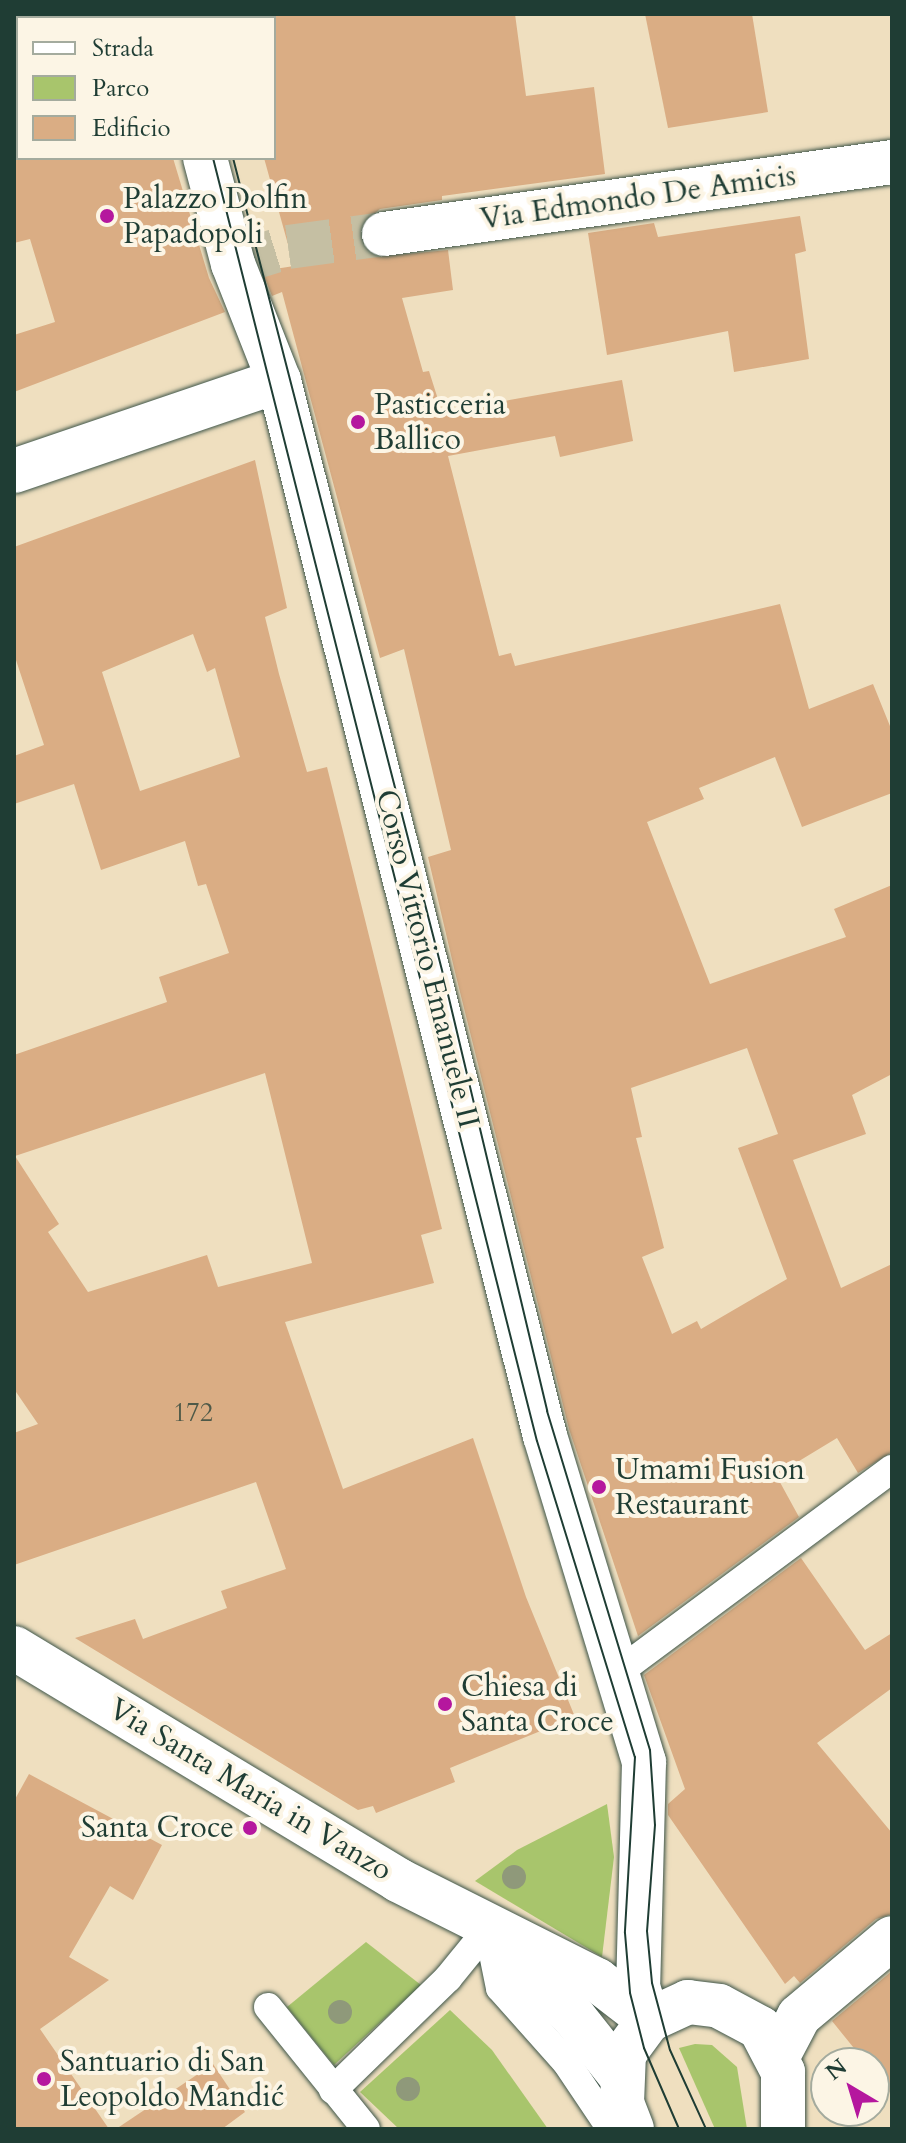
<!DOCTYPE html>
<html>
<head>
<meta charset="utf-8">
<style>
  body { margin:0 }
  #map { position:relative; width:906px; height:2143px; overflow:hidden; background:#efdfbf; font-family:Cardo,serif }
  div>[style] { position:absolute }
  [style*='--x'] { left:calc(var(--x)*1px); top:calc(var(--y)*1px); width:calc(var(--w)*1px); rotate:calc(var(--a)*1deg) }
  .green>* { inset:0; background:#a8c56c }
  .building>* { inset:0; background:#daad84 }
  .street-tunnel>* { height:44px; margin-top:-22px; transform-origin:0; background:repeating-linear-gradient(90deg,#c5bfa3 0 44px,transparent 0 66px) }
  .roads { filter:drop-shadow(0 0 2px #3e5549) drop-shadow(0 0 2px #3e5549) }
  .lane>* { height:28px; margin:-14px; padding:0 14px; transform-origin:14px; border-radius:14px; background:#fff }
  .street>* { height:44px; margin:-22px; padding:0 22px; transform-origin:22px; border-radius:22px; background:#fff }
  .tram>* { height:2px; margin:-1px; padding:0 1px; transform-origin:1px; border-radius:1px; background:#1f3d34 }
  .trees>* { width:24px; height:24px; margin:-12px; border-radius:50%; background:#8f997a }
  .dots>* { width:22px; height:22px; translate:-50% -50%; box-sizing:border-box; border:4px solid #fcf5e5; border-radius:50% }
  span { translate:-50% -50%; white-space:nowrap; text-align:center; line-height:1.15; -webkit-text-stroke:8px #fcf5e5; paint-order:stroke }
  .number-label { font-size:26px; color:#4e5948 }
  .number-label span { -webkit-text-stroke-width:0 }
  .street-label { font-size:30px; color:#1f3d34 }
  .poi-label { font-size:30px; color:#1f3d34 }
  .left { translate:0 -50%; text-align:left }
  .right { translate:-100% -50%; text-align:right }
  .frame { position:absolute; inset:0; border:16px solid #1f3d34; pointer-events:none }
  .legend { position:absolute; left:16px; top:16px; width:260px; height:144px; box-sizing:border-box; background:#fcf5e5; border:2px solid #a4ab9e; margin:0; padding:10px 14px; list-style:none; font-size:24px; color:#1f3d34 }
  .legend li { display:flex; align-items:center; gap:16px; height:40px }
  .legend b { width:40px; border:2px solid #a4ab9e }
  .north { position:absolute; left:810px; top:2047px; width:80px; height:80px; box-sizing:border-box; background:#fcf5e5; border:2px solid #a4ab9e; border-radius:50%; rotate:322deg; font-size:22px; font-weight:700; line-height:32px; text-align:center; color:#1f3d34 }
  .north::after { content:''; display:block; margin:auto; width:28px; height:36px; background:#b5179e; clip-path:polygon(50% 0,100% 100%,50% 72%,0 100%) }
</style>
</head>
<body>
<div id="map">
  <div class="green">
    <i style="clip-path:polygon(607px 1804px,614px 1857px,602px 1957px,475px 1881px,517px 1850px)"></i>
    <i style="clip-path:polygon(366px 1942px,421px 1985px,334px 2065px,287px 2007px)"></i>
    <i style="clip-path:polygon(450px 2010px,492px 2050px,548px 2129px,399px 2129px,360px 2092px)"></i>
    <i style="clip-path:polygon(695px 2044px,712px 2045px,737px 2067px,747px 2129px,715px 2129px,679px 2048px)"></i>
  </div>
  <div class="building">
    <i style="clip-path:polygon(evenodd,274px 14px,515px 14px,526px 96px,594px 87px,605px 174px,442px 196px,442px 200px,380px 209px,361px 225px,364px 249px,375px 257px,448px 250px,453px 290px,402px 298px,423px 372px,429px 371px,442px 412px,622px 380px,633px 441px,560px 457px,555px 436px,448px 456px,499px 656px,511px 653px,515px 666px,780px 604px,809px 709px,873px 684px,892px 731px,892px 793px,802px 827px,775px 757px,699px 788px,704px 799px,647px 822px,710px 984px,846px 937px,834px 909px,892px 885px,892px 1074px,852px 1095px,866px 1134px,793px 1160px,841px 1288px,892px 1264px,892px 1452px,858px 1473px,837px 1438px,776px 1475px,799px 1517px,638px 1636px,569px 1429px,454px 968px,428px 857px,451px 850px,404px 649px,380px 658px,282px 292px,272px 296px,262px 271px,294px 266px,264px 158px,274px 158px,274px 14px,747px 1048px,778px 1134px,738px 1148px,787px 1279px,701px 1329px,697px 1321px,672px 1334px,642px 1257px,664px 1248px,636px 1138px,642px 1137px,631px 1088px,747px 1048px)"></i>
    <i style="clip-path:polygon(645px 14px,752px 14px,768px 112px,668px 128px)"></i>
    <i style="clip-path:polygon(14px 158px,173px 158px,209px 278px,225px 312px,14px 392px,14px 335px,55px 322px,30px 239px,14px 243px)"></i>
    <i style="clip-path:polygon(800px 216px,806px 251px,795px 254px,809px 359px,734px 372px,728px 331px,607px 355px,588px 233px,654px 223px,658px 237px)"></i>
    <i style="clip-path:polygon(evenodd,255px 460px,287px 608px,265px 617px,279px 674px,307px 772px,327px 767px,442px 1229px,421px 1235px,434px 1283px,285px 1322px,343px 1489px,473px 1438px,526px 1597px,575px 1717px,450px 1768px,455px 1782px,376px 1813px,373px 1806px,358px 1810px,75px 1638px,135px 1619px,143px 1639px,227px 1608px,221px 1591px,286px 1569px,256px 1482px,14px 1565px,14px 1433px,38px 1424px,14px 1389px,14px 1055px,167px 1002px,159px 977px,229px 953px,206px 884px,198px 886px,185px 841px,101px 870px,74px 784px,14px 804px,14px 756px,44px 745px,14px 654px,14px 547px,255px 460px,193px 634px,207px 672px,215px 668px,240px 757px,140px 791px,102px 672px,193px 634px,255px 460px,265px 1073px,312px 1263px,218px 1287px,207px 1255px,88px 1292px,48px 1232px,59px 1224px,15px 1156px,265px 1073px)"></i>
    <i style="clip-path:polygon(801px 1558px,865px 1650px,892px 1633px,892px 1688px,817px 1743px,892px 1833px,892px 1914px,876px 1919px,800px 1983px,794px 1976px,785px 1984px,668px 1815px,668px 1804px,685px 1789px,644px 1675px)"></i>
    <i style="clip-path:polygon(29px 1774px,162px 1845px,133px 1900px,110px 1886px,69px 1957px,109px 1980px,40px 2029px,109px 2129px,14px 2129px,14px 1801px)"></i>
    <i style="clip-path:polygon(892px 1971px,892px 2095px,874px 2073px,874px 2063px,866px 2063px,832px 2021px)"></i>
    <i style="clip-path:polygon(213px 2064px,245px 2112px,222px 2129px,116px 2129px)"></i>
  </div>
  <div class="street-tunnel">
    <i style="--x:233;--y:264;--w:58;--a:-17.2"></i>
    <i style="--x:288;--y:247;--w:97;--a:-7.7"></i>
  </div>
  <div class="roads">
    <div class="lane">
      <i style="--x:616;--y:1666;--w:16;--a:-14"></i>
      <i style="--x:632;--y:1662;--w:324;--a:-36.6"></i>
      <i style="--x:489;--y:1934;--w:55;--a:78.5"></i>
      <i style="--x:500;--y:1988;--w:99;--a:48.3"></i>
      <i style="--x:566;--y:2062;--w:81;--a:56.1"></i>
      <i style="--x:268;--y:2007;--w:156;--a:51.2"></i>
      <i style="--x:333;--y:2090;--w:161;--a:-44.2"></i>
      <i style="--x:448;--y:1978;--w:63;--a:-50.8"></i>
    </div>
    <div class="street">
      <i style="--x:166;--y:14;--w:4;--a:76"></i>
      <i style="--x:205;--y:158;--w:110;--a:75.2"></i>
      <i style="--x:233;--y:264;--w:126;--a:68.5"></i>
      <i style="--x:279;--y:381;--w:1088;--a:75.85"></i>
      <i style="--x:545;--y:1436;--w:341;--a:73.1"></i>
      <i style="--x:644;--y:1762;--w:225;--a:91.5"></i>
      <i style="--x:638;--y:1987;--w:35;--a:72"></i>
      <i style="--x:384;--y:234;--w:513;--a:-8.07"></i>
      <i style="--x:14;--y:471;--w:280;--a:-18.8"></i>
      <i style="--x:14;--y:1648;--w:449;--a:31.1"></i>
      <i style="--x:398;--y:1880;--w:223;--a:26.7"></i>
      <i style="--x:597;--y:1980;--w:66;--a:37.6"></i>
      <i style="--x:493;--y:1934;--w:116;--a:45.7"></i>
      <i style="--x:574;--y:2017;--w:74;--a:51.6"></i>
      <i style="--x:778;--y:2056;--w:45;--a:-62.3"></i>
      <i style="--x:799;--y:2016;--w:121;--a:-40"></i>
      <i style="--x:632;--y:2129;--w:28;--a:-111"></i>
      <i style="--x:622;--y:2103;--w:49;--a:-87.7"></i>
      <i style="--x:624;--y:2054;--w:42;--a:-53.7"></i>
      <i style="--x:649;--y:2020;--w:43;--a:-24.8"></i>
      <i style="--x:688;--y:2002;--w:31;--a:7"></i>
      <i style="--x:719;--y:2006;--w:47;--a:28.2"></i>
      <i style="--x:760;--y:2028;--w:50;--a:62.4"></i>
      <i style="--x:783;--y:2072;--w:57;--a:90"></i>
    </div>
  </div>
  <div class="tram">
    <i style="--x:177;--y:14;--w:4;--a:76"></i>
    <i style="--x:195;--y:14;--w:4;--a:76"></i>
    <i style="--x:213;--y:158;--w:1323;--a:75.83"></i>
    <i style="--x:537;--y:1441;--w:331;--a:72.8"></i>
    <i style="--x:635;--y:1757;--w:176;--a:93.3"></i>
    <i style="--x:625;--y:1933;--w:60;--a:85.2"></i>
    <i style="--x:630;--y:1993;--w:57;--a:75.7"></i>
    <i style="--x:644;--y:2048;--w:88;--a:66.6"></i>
    <i style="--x:233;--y:158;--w:855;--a:75.57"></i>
    <i style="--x:446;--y:986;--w:437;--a:76.6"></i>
    <i style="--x:547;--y:1411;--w:354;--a:73.1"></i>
    <i style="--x:650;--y:1750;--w:75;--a:86.2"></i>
    <i style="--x:655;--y:1825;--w:106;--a:94.3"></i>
    <i style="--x:647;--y:1931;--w:52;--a:84.5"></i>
    <i style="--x:652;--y:1983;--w:69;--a:75"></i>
    <i style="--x:670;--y:2050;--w:87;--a:65.5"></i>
  </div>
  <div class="trees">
    <i style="left:514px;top:1877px"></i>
    <i style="left:340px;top:2012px"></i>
    <i style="left:408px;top:2089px"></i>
  </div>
  <div class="dots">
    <i style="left:107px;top:216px;background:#b5179e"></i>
    <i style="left:358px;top:422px;background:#b5179e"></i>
    <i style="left:599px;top:1487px;background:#b5179e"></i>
    <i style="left:445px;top:1704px;background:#b5179e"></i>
    <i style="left:250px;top:1828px;background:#b5179e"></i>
    <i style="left:44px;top:2079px;background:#b5179e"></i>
  </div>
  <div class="number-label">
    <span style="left:193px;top:1413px">172</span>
  </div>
  <div class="street-label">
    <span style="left:638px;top:198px;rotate:-8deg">Via Edmondo De Amicis</span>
    <span style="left:427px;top:959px;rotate:76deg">Corso Vittorio Emanuele II</span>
    <span style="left:250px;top:1790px;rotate:31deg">Via Santa Maria in Vanzo</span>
  </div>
  <div class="poi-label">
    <span class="left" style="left:123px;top:216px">Palazzo Dolfin<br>Papadopoli</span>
    <span class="left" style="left:374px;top:422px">Pasticceria<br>Ballico</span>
    <span class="left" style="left:615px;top:1487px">Umami Fusion<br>Restaurant</span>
    <span class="left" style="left:461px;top:1704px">Chiesa di<br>Santa Croce</span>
    <span class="right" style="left:234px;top:1828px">Santa Croce</span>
    <span class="left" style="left:60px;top:2079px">Santuario di San<br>Leopoldo Mandić</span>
  </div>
  <div class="frame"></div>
  <ul class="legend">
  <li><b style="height:10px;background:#fff"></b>Strada</li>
  <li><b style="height:22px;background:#a8c56c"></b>Parco</li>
  <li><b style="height:22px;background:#daad84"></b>Edificio</li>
  </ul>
  <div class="north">N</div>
</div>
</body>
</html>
